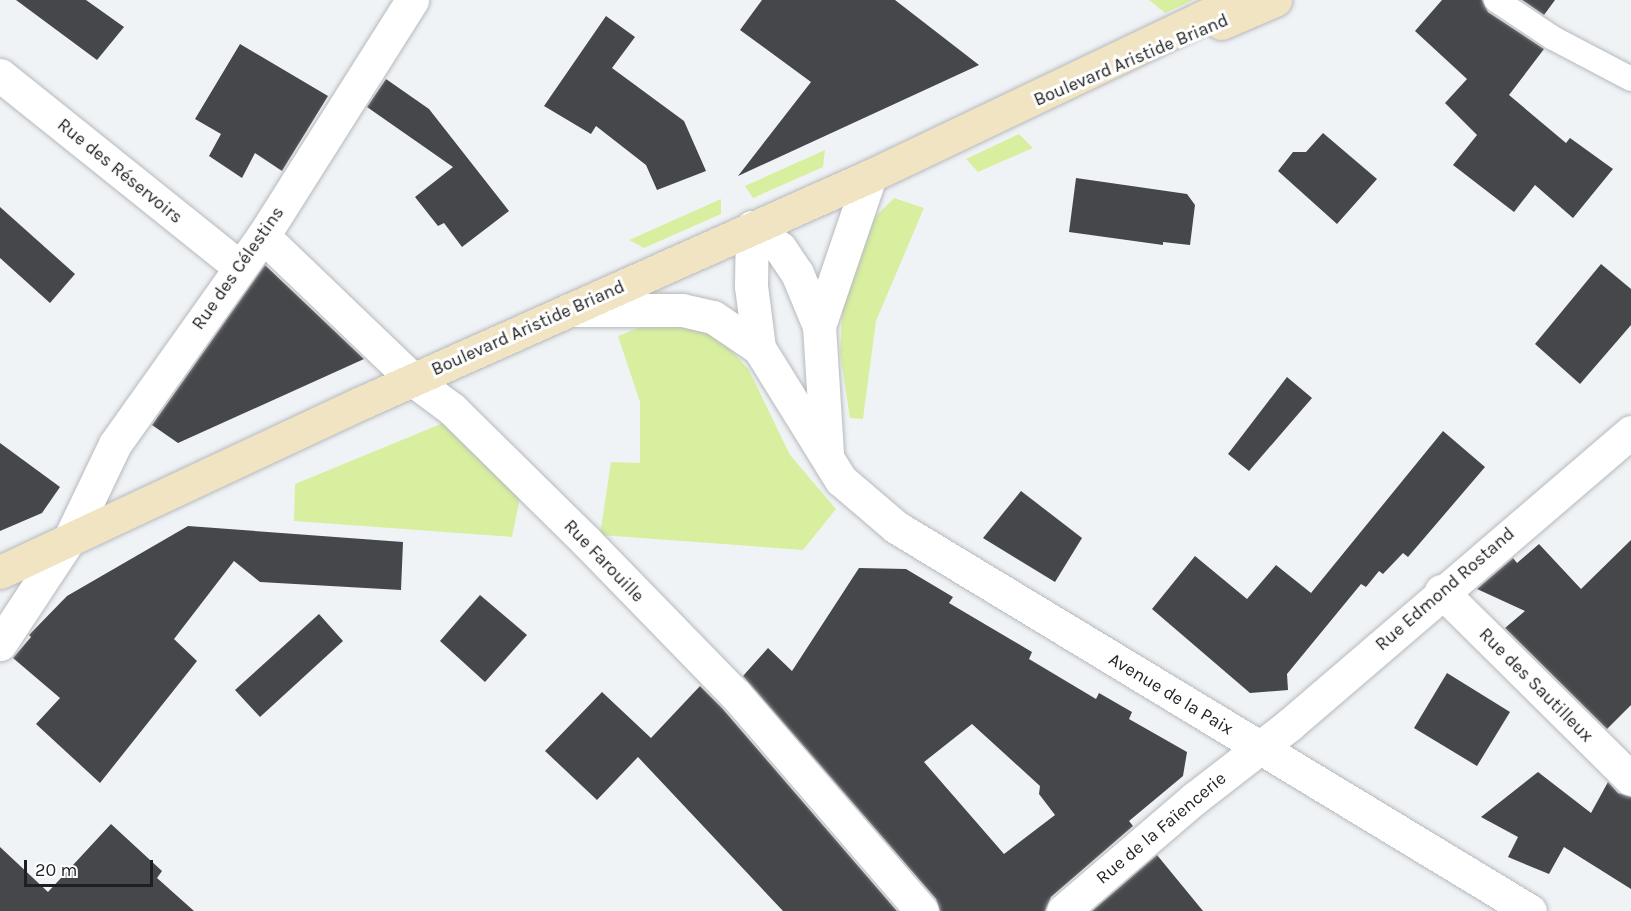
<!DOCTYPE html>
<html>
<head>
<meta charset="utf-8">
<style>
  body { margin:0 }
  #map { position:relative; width:1631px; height:911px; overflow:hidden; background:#f0f3f6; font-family:Karla,sans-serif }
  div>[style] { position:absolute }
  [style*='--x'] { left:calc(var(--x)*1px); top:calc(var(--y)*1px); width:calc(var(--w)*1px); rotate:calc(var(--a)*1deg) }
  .green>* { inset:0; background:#d8efa0 }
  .building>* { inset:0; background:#45474a }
  .roads { filter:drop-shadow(0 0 2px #b6b9bc) drop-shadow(0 0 2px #b6b9bc) }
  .service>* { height:24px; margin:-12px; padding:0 12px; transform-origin:12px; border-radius:12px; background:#fff }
  .minor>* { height:33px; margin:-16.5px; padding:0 16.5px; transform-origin:16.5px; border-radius:16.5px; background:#fff }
  .tertiary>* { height:33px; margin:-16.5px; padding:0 16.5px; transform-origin:16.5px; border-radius:16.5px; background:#fff }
  .secondary>* { height:33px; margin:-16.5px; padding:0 16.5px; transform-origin:16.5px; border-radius:16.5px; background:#f1e4c2 }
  span { translate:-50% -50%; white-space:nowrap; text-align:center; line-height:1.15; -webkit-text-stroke:6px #fff; paint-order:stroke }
  .street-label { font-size:18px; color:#1e1f20 }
  .scale { position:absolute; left:24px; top:860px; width:129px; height:27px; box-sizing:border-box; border:3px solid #1e1f20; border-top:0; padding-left:8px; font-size:18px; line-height:21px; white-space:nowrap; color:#1e1f20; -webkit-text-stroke:4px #fff; paint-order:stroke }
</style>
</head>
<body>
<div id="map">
  <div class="green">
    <i style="clip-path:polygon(1149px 0,1193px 0,1165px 13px)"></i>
    <i style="clip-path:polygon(1019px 134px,1033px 148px,978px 172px,966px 159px)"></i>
    <i style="clip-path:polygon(825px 150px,823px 167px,753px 198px,745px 186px)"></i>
    <i style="clip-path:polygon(894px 198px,924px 208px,876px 321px,863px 419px,850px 418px,840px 353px,843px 295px,859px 243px,877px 215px)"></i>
    <i style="clip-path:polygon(721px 199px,721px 214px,644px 248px,629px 240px)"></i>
    <i style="clip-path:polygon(677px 322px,705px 331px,731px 350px,749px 370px,790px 455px,836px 509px,803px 550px,600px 535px,611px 462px,640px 463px,640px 402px,618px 336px,646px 325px)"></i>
    <i style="clip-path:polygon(448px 421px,520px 498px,512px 537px,294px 521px,295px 484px)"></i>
  </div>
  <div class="building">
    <i style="clip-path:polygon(16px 0,86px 0,124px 27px,97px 60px)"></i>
    <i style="clip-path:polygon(762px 0,895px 0,979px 65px,738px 176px,811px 82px,740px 30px)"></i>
    <i style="clip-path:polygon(1442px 0,1482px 0,1488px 12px,1544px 49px,1509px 95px,1566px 143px,1570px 138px,1613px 169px,1573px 218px,1535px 185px,1514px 212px,1453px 165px,1477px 135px,1445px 103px,1467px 79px,1415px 31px)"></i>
    <i style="clip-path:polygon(1522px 0,1555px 0,1544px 15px)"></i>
    <i style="clip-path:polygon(606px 16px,635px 37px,612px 68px,684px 121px,706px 171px,657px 190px,646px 165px,596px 126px,591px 134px,544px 106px)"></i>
    <i style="clip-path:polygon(240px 44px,328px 96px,282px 171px,255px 153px,242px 178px,209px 156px,221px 134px,195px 119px)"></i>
    <i style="clip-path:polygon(386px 79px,429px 109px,509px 211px,462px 247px,444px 223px,438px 226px,415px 197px,453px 167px,367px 107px)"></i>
    <i style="clip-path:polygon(1323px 133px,1377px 179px,1337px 224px,1278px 171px,1293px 152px,1306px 152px)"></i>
    <i style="clip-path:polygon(1076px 178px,1187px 194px,1195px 205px,1190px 245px,1163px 242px,1163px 245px,1069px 232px)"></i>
    <i style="clip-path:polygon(0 207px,75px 274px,50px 303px,0 258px)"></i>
    <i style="clip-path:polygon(1601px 264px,1631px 289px,1631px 325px,1580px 384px,1535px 344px)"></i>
    <i style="clip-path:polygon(265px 265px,364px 359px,178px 443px,152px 425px)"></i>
    <i style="clip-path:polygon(1287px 377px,1312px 398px,1249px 471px,1228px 454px)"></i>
    <i style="clip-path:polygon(1443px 431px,1485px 467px,1408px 557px,1403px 553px,1383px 574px,1379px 571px,1366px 587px,1361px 584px,1287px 674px,1288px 690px,1250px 693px,1152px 609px,1195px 556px,1247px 599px,1276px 565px,1311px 593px)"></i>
    <i style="clip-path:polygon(0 443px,60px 487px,42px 513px,0 531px)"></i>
    <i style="clip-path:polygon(1021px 491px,1082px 538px,1055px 582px,983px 538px)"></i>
    <i style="clip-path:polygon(188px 526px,403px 542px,401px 590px,260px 582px,234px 561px,174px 639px,197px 661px,100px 783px,36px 724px,60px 698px,13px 658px,31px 637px,29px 635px,67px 596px)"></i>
    <i style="clip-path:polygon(1631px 540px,1631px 705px,1607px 729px,1505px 628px,1525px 611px,1477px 589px,1513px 558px,1517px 563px,1539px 544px,1581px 589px)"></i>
    <i style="clip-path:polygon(evenodd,859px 568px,906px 569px,953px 597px,949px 603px,1032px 652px,1029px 659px,1096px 699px,1099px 693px,1132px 712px,1129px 719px,1187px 752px,1183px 776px,1129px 821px,1133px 826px,1051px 897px,1045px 911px,940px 911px,936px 899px,743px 676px,768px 648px,792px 671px,859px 568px,972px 724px,1040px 786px,1039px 794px,1055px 815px,1004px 854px,924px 762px,972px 724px)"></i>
    <i style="clip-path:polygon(480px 595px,527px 635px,485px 682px,440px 641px)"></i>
    <i style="clip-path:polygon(319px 614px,343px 641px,260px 717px,235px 690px)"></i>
    <i style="clip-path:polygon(1447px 673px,1510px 712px,1477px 766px,1414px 728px)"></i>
    <i style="clip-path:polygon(700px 686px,722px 708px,897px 911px,783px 911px,638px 757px,597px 800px,545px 751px,602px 692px,651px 738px)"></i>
    <i style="clip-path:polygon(1538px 772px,1591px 813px,1608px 782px,1618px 793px,1631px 797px,1631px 889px,1564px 847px,1549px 874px,1508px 857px,1518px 837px,1481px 817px)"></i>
    <i style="clip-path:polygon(111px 824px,162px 871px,157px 878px,194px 911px,0 911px,0 847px,48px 892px)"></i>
    <i style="clip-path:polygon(1157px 855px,1203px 911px,1092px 911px)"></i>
  </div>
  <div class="roads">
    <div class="service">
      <i style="--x:1496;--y:0;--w:69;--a:33.7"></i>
      <i style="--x:1553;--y:38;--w:88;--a:27.7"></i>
    </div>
    <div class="minor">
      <i style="--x:0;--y:75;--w:307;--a:38.7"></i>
      <i style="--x:263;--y:236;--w:208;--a:43.8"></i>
      <i style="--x:413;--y:380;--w:49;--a:36.6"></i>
      <i style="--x:452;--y:409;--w:188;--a:44.6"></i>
      <i style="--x:586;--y:541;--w:215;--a:45.8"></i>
      <i style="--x:736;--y:695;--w:285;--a:49.3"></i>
      <i style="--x:1441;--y:591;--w:267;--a:44.7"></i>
      <i style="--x:0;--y:644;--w:127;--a:-56.6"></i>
      <i style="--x:70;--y:538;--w:104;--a:-64.4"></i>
      <i style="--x:115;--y:444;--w:255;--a:-54.6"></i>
      <i style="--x:263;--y:236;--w:279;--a:-57.7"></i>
      <i style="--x:1063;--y:911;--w:174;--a:-40.6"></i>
      <i style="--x:1195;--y:798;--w:119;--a:-37.8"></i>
      <i style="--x:1289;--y:725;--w:450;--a:-40.6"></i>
    </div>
    <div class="tertiary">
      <i style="--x:752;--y:227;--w:35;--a:37"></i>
      <i style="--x:780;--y:248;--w:30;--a:56"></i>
      <i style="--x:797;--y:273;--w:57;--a:67.5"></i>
      <i style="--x:819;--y:326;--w:127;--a:86.4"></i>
      <i style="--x:752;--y:227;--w:59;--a:91"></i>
      <i style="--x:751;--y:286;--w:63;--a:82.6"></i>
      <i style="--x:569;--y:310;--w:113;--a:0"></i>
      <i style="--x:682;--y:310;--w:32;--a:13"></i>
      <i style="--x:713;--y:317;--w:55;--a:34"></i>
      <i style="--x:759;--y:348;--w:155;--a:58.2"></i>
      <i style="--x:841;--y:480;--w:72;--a:40.5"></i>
      <i style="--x:896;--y:527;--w:741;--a:31.2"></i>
      <i style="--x:819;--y:326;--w:158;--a:-71.2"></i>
    </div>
    <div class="secondary">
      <i style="--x:1221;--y:23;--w:59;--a:-23.1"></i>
      <i style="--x:0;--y:572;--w:399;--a:-25.1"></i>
      <i style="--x:361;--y:403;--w:557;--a:-24.04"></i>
      <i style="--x:870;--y:176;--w:409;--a:-25.5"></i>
    </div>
  </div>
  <div class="street-label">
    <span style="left:1131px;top:60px;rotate:-23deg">Boulevard Aristide Briand</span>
    <span style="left:120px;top:171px;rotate:39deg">Rue des Réservoirs</span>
    <span style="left:238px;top:268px;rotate:-55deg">Rue des Célestins</span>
    <span style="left:528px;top:328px;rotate:-24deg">Boulevard Aristide Briand</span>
    <span style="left:604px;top:561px;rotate:46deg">Rue Farouille</span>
    <span style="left:1445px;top:589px;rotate:-41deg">Rue Edmond Rostand</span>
    <span style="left:1536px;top:685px;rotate:45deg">Rue des Sautilleux</span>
    <span style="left:1171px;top:694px;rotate:31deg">Avenue de la Paix</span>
    <span style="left:1161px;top:828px;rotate:-40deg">Rue de la Faïencerie</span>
  </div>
  <div class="scale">20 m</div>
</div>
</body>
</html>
